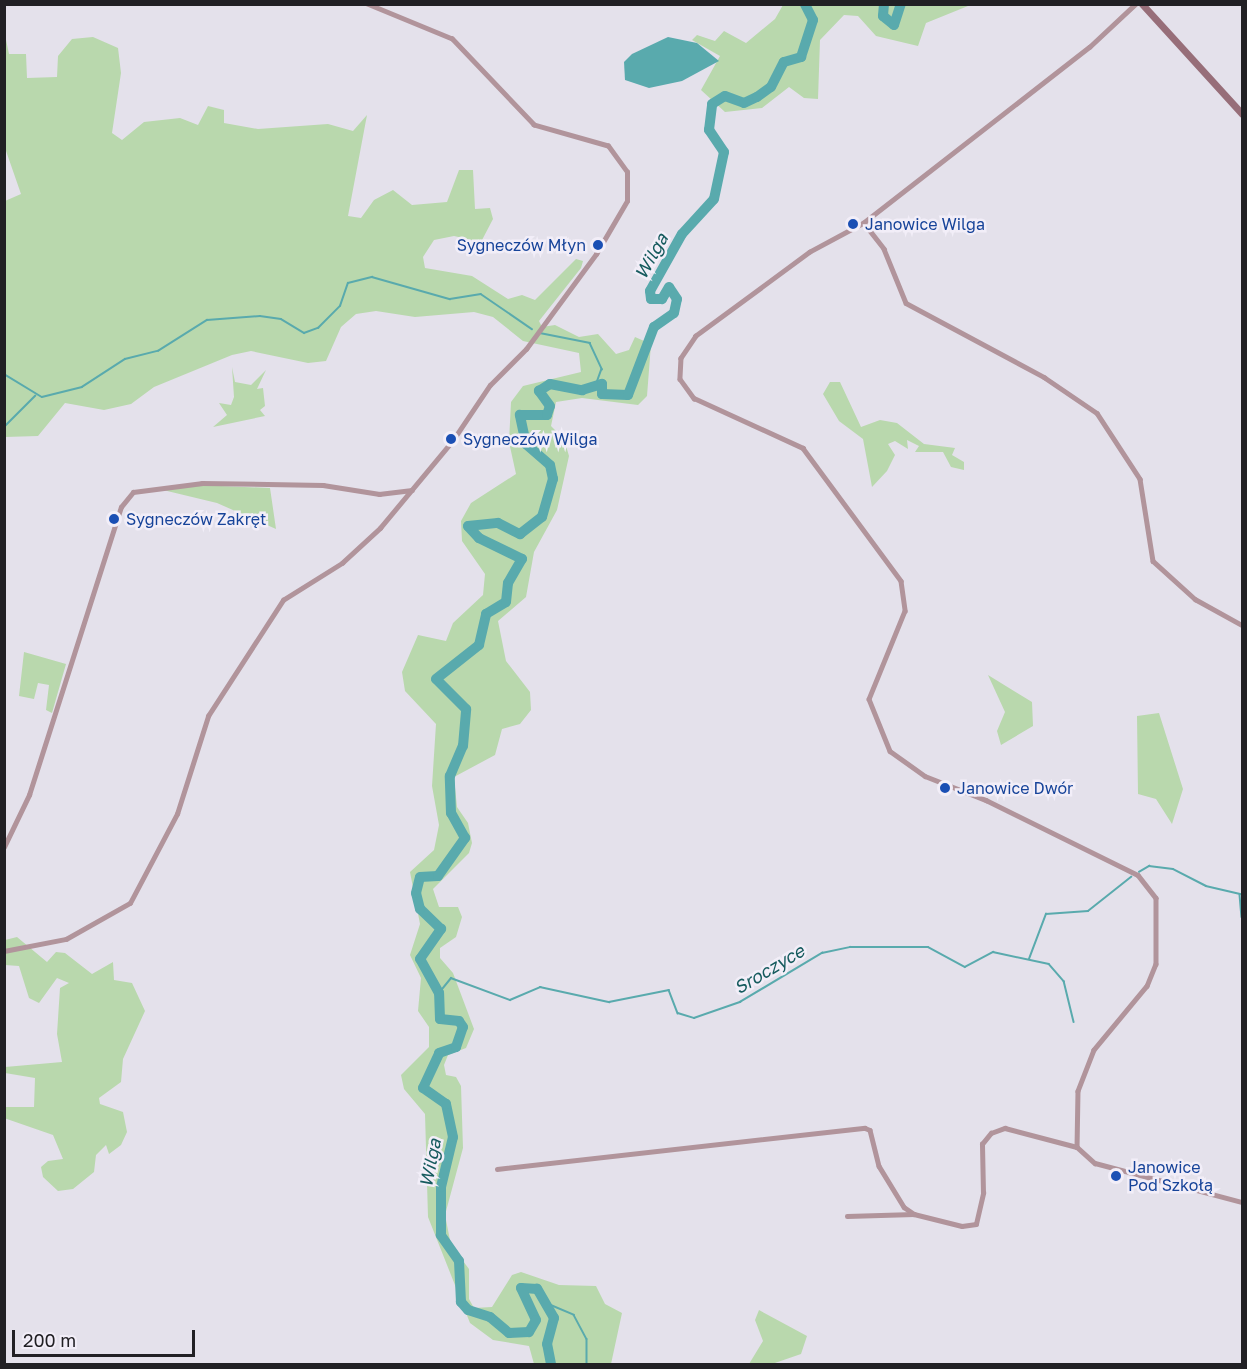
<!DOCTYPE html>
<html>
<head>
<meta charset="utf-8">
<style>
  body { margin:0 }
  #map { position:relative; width:1247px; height:1369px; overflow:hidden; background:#e4e1eb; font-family:"Golos Text",sans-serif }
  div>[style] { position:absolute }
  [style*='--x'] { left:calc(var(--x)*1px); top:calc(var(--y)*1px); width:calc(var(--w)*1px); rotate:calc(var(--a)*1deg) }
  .green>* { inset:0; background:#b9d8ad }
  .water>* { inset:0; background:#59aaad }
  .stream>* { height:1.5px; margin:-0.75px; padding:0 0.75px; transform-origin:0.75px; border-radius:0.75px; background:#59aaad }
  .river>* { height:10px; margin:-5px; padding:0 5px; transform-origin:5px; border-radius:5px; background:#59aaad }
  .street>* { height:4.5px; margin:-2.25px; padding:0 2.25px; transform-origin:2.25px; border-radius:2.25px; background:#b1949b }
  .secondary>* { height:7px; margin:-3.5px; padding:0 3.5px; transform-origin:3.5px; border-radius:3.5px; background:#976e79 }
  .dots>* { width:16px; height:16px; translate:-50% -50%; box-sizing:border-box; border:3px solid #f2eef8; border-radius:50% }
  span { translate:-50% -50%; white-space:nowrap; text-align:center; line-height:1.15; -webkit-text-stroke:5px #f2eef8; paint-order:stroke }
  .transit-label { font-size:16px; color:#164399 }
  .left { translate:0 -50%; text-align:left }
  .right { translate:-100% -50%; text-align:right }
  .water-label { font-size:18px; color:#165b5e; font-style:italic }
  .frame { position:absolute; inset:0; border:6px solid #212024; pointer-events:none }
  .scale { position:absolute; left:12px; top:1330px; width:183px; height:27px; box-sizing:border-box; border:3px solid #212024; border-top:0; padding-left:8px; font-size:18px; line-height:21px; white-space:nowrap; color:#212024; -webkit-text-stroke:4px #f2eef8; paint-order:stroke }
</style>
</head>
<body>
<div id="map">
  <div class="green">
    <i style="clip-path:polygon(783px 5px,968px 4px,968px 6px,926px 23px,918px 46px,876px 36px,858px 16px,844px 15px,820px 40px,818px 99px,804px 98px,789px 87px,762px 108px,725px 112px,701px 90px,720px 56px,692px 40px,697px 35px,715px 41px,724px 31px,746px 43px,775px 19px)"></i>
    <i style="clip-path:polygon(5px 35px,9px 54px,26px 54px,27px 78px,57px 77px,58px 56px,72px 39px,93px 37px,118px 48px,121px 73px,112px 133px,122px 140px,144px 122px,180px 118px,198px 125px,208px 106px,224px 110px,224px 123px,258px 129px,328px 124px,353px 131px,367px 115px,348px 216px,361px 218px,374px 200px,393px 190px,412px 205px,447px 202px,459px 170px,473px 170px,475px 209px,490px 208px,493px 219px,481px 242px,454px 236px,434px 240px,423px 257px,425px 268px,472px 276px,508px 299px,522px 295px,535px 300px,576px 259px,583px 261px,581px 268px,539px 321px,542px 327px,555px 325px,579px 337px,598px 334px,616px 354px,629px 350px,635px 337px,651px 344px,647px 396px,638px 405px,582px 398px,556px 402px,551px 426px,564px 439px,569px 456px,557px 510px,534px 552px,526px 597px,498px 621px,506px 661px,530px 692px,531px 710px,520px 724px,502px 729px,495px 755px,454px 777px,457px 807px,468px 823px,472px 843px,469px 853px,433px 889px,439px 907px,458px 907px,462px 917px,456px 937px,440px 948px,440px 958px,453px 973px,474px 1029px,466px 1048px,448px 1055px,444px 1065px,446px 1075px,456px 1077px,461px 1086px,463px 1148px,445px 1215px,451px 1245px,469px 1269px,469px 1299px,474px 1308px,492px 1307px,512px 1275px,521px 1272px,559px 1285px,596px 1286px,605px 1304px,622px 1313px,611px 1364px,534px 1364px,529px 1346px,493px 1340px,470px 1323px,428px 1217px,425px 1114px,404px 1089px,401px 1075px,429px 1047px,429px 1027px,418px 1011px,421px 978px,410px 955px,420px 924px,410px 872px,434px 850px,439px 825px,432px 786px,436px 724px,405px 691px,402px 672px,418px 635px,446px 641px,453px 623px,483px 595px,485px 574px,462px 541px,461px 521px,471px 503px,516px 474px,509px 442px,511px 402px,523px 386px,581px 372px,579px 353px,523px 341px,493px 317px,474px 312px,415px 317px,376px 311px,356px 314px,341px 327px,326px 361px,308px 363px,251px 351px,232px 355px,154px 387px,131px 404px,104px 410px,65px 403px,38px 436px,5px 437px,5px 201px,21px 194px,5px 148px)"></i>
    <i style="clip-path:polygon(232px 367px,235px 382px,251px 385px,266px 370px,257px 389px,263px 388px,265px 406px,260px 410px,265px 416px,213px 427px,227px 415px,219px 403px,231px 405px,234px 397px)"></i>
    <i style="clip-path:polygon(830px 382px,840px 382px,861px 427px,880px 420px,897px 423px,924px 444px,955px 448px,952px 455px,964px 462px,964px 470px,951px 467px,943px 452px,915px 452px,919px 446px,907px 440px,908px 449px,895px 441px,888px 444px,895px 455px,887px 471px,872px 487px,863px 439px,839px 421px,823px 394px)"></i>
    <i style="clip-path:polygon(197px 485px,270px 488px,276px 529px,217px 503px,163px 490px)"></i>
    <i style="clip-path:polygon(24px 652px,66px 664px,52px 713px,46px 710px,49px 685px,38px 683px,34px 699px,19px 696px)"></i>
    <i style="clip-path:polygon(988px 675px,1032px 702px,1033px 726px,1001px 745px,997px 731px,1005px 712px)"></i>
    <i style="clip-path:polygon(1159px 713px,1183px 789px,1172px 824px,1156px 799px,1138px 794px,1137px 716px)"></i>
    <i style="clip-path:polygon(17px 937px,47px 962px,56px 952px,65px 953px,92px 974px,113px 962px,114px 980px,132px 983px,145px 1011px,123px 1059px,121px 1082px,99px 1098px,100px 1104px,123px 1112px,127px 1132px,121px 1145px,109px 1154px,106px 1145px,96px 1155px,94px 1172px,73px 1189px,58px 1191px,43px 1177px,41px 1167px,48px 1161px,63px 1159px,53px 1135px,4px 1118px,5px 1107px,34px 1107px,35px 1078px,5px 1073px,5px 1067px,62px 1062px,57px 1034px,60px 988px,69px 983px,57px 978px,39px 1003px,29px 998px,19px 966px,5px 965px,5px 940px)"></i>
    <i style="clip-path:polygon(759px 1310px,807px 1336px,801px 1354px,772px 1364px,749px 1364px,763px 1341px,755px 1320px)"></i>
  </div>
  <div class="water">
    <i style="clip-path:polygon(668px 37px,697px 43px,719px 61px,682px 81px,649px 88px,625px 80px,624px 62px,632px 54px)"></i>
  </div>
  <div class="stream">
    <i style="--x:540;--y:333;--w:51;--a:11.3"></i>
    <i style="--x:590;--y:343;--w:29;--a:65"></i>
    <i style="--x:602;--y:369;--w:15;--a:110"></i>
    <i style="--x:4;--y:374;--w:44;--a:31.2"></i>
    <i style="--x:42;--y:397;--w:41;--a:-14"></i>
    <i style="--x:82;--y:387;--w:51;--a:-33.1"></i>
    <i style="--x:125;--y:359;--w:34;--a:-14"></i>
    <i style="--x:158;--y:351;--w:58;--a:-32.3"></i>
    <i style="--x:207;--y:320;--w:53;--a:-4.3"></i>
    <i style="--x:260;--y:316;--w:21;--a:8"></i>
    <i style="--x:281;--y:319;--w:27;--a:31"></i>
    <i style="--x:304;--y:333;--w:15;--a:-20"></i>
    <i style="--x:318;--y:328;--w:31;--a:-45"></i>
    <i style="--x:340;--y:306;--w:24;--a:-71"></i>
    <i style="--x:348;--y:283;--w:25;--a:-14"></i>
    <i style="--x:372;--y:277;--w:81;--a:15.8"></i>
    <i style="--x:450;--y:299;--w:31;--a:-9"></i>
    <i style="--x:481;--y:294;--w:62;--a:34.5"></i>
    <i style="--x:4;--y:427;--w:44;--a:-45"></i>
    <i style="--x:1139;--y:872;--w:12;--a:-31"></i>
    <i style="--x:1149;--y:866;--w:24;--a:7"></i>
    <i style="--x:1173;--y:869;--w:37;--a:27"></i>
    <i style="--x:1206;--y:886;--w:37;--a:13"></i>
    <i style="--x:1240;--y:895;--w:22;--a:85"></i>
    <i style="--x:1029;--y:959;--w:48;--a:-69.3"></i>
    <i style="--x:1046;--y:914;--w:42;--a:-4.1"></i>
    <i style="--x:1088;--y:911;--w:55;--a:-38.3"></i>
    <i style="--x:439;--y:993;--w:19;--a:-51"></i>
    <i style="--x:451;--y:978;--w:63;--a:20.4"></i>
    <i style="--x:510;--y:1000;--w:33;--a:-23"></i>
    <i style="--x:540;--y:987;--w:71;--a:12.3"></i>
    <i style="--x:609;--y:1002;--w:61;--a:-11.3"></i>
    <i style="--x:669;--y:990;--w:25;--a:69"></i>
    <i style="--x:678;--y:1013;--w:17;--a:17"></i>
    <i style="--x:694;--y:1018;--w:49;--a:-19.2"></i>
    <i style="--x:740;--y:1002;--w:96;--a:-30.9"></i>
    <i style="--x:822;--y:953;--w:29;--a:-12"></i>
    <i style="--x:850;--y:947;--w:78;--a:0"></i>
    <i style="--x:928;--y:947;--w:42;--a:28.4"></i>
    <i style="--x:965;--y:967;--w:32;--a:-28"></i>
    <i style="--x:993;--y:952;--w:57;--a:12.1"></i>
    <i style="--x:1049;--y:964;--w:23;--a:49"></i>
    <i style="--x:1064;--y:981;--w:42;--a:76.3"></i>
    <i style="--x:551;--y:1305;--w:25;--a:23"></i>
    <i style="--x:574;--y:1315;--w:27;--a:62"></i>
    <i style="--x:587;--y:1339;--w:25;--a:90"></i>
  </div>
  <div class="river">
    <i style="--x:884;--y:4;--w:12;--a:95"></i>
    <i style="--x:883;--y:16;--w:14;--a:39"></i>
    <i style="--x:894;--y:25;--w:22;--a:-72"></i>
    <i style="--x:551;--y:1364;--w:20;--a:-101"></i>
    <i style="--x:547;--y:1344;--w:27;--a:-75"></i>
    <i style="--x:554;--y:1318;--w:34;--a:-120"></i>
    <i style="--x:537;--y:1289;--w:16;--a:-176"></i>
    <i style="--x:521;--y:1288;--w:35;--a:65"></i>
    <i style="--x:536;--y:1320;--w:14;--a:120"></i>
    <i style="--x:529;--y:1332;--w:20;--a:177"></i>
    <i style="--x:509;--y:1333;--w:25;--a:-140"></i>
    <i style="--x:490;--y:1317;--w:23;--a:-162"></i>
    <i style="--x:468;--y:1310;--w:11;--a:-131"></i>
    <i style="--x:461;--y:1302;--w:41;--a:-92.8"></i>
    <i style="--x:459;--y:1261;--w:32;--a:-125"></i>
    <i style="--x:441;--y:1235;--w:48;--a:-90"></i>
    <i style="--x:441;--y:1187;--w:51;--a:-76.5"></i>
    <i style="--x:453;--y:1137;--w:34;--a:-102"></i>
    <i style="--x:446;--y:1104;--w:28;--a:-145"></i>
    <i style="--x:423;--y:1088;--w:38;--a:-65"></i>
    <i style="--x:439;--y:1053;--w:18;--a:-19"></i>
    <i style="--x:456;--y:1047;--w:21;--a:-71"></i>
    <i style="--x:463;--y:1027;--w:7;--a:-124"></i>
    <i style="--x:459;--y:1021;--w:19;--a:-174"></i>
    <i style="--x:440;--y:1019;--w:26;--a:-92"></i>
    <i style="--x:439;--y:993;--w:39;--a:-119"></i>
    <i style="--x:420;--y:959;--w:37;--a:-55"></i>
    <i style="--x:441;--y:929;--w:29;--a:-136"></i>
    <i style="--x:420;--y:909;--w:16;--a:-104"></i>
    <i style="--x:416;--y:893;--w:16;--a:-76"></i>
    <i style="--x:420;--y:877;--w:18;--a:-3"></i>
    <i style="--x:438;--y:876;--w:47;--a:-54.6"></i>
    <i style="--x:465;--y:838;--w:29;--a:-119"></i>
    <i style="--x:451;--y:813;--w:37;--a:-92"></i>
    <i style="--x:450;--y:776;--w:33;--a:-67"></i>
    <i style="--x:463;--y:746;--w:37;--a:-85"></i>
    <i style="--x:466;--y:709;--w:42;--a:-135"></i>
    <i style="--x:436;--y:679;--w:55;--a:-38.3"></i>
    <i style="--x:479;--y:645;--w:32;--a:-77"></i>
    <i style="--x:486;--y:614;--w:23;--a:-31"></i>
    <i style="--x:506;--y:602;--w:19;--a:-84"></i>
    <i style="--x:508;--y:583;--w:28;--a:-60"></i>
    <i style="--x:522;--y:559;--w:48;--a:-154"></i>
    <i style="--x:479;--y:538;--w:16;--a:-133"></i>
    <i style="--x:468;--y:526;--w:30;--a:-6"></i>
    <i style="--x:498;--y:523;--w:25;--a:27"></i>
    <i style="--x:520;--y:534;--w:28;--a:-38"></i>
    <i style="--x:542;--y:517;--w:40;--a:-74"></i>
    <i style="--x:553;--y:479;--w:14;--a:-102"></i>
    <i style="--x:550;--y:465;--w:32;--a:-139"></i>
    <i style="--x:526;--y:444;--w:30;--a:-102"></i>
    <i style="--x:520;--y:415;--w:27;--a:0"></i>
    <i style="--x:547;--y:415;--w:9;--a:-72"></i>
    <i style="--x:550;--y:406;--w:19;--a:-126"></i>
    <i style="--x:539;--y:391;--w:13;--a:-32"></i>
    <i style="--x:550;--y:384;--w:33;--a:11"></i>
    <i style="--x:582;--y:390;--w:21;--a:-17"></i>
    <i style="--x:602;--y:384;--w:10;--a:90"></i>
    <i style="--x:602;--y:394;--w:26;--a:2"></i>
    <i style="--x:628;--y:395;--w:73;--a:-69.1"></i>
    <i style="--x:654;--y:327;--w:24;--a:-35"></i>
    <i style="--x:674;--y:313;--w:14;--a:-78"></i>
    <i style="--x:677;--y:299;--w:14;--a:-124"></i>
    <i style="--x:669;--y:287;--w:14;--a:120"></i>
    <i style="--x:662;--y:299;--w:11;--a:180"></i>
    <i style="--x:651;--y:299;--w:8;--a:-97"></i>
    <i style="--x:650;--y:291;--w:65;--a:-60.7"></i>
    <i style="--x:682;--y:234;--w:47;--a:-47.6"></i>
    <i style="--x:714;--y:199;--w:48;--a:-78"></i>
    <i style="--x:724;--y:152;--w:27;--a:-124"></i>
    <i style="--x:709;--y:130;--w:26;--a:-83"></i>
    <i style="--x:712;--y:104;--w:15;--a:-32"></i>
    <i style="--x:725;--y:96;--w:20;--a:20"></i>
    <i style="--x:744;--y:103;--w:14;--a:-25"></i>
    <i style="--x:757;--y:97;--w:17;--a:-36"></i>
    <i style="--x:771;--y:87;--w:28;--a:-63"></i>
    <i style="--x:784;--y:62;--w:18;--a:-16"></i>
    <i style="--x:801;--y:57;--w:39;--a:-72"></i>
    <i style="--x:813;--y:20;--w:18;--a:-117"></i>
  </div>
  <div class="street">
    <i style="--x:1136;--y:4;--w:63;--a:136.9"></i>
    <i style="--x:1090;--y:47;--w:286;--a:142.1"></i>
    <i style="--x:864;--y:223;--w:61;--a:151.8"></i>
    <i style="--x:810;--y:252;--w:142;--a:143.6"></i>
    <i style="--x:696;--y:336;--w:27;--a:124"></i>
    <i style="--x:681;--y:358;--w:21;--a:93"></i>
    <i style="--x:680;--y:379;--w:24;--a:54"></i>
    <i style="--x:694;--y:398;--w:120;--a:24.6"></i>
    <i style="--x:803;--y:448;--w:165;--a:53.6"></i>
    <i style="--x:901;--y:581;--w:30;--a:82"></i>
    <i style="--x:905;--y:611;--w:95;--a:112.2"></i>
    <i style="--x:869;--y:699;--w:56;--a:68"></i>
    <i style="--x:890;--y:751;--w:43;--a:35.5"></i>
    <i style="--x:925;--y:776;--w:66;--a:21.5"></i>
    <i style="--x:986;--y:800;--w:169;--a:26.3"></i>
    <i style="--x:1138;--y:875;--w:29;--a:52"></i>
    <i style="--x:1156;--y:898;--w:66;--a:90"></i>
    <i style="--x:1156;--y:964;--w:24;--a:112"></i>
    <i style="--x:1147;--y:986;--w:83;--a:129.6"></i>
    <i style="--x:1094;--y:1050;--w:44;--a:111.3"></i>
    <i style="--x:1078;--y:1091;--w:56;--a:91"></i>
    <i style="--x:1077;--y:1147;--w:24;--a:42"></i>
    <i style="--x:1095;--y:1163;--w:152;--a:14.9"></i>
    <i style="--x:864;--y:223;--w:33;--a:52"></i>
    <i style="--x:884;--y:249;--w:58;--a:67.8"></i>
    <i style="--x:906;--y:303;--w:157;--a:28.2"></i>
    <i style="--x:1044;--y:377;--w:64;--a:34.2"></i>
    <i style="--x:1097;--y:413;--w:79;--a:56.9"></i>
    <i style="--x:1140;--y:479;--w:83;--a:81"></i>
    <i style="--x:1153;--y:561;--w:57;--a:42.1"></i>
    <i style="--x:1195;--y:599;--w:54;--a:29"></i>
    <i style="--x:4;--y:847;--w:58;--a:-64.3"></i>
    <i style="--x:29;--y:795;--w:302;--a:-72.3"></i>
    <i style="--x:121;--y:507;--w:19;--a:-51"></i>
    <i style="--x:133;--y:492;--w:70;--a:-7.4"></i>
    <i style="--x:202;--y:483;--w:121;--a:0.9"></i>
    <i style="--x:323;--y:485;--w:57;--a:9.1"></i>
    <i style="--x:379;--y:494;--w:33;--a:-7"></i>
    <i style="--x:4;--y:951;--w:63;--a:-11"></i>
    <i style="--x:66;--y:939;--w:73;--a:-29.4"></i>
    <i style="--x:130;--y:903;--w:101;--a:-62.2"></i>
    <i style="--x:177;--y:814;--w:103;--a:-72.4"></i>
    <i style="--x:208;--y:716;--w:138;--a:-57.1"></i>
    <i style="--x:283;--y:600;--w:70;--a:-32.1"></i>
    <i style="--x:342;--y:563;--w:52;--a:-42.6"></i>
    <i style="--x:380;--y:528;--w:114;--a:-50.3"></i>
    <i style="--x:453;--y:440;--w:66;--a:-56.1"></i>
    <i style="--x:490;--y:385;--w:51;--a:-45"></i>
    <i style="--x:526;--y:349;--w:118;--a:-53.6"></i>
    <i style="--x:596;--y:254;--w:61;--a:-59.7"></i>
    <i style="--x:627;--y:201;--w:29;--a:-90"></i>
    <i style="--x:627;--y:172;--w:32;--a:-126"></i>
    <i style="--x:608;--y:146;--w:77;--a:-164.2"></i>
    <i style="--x:534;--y:125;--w:119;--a:-133.6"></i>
    <i style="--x:452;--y:39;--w:92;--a:-157.6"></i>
    <i style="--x:497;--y:1169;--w:370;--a:-6.4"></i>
    <i style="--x:865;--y:1128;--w:5;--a:22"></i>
    <i style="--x:870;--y:1130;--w:37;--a:76"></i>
    <i style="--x:879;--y:1166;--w:48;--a:58.6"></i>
    <i style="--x:904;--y:1207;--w:12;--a:35"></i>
    <i style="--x:847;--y:1216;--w:67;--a:-1.7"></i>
    <i style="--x:914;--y:1214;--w:49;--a:14"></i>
    <i style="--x:962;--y:1226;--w:14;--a:-8"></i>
    <i style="--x:976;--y:1224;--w:32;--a:-77"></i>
    <i style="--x:983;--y:1193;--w:49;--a:-91.2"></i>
    <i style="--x:982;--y:1144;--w:14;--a:-51"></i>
    <i style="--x:991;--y:1133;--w:15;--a:-20"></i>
    <i style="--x:1005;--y:1128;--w:74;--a:14.8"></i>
  </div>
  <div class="secondary">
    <i style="--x:1142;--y:4;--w:149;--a:47.7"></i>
  </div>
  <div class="dots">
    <i style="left:853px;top:224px;background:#1a4fb4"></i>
    <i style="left:598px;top:245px;background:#1a4fb4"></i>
    <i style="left:451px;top:439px;background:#1a4fb4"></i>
    <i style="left:114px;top:519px;background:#1a4fb4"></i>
    <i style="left:945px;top:788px;background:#1a4fb4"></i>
    <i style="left:1116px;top:1176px;background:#1a4fb4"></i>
  </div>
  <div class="transit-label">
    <span class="left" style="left:865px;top:224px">Janowice Wilga</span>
    <span class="right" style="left:586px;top:245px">Sygneczów Młyn</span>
    <span class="left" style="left:463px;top:439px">Sygneczów Wilga</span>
    <span class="left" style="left:126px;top:519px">Sygneczów Zakręt</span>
    <span class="left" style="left:957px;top:788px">Janowice Dwór</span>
    <span class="left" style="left:1128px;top:1176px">Janowice<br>Pod Szkołą</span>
  </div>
  <div class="water-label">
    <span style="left:651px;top:256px;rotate:-61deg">Wilga</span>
    <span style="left:769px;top:969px;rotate:-31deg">Sroczyce</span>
    <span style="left:430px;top:1163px;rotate:-79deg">Wilga</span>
  </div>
  <div class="frame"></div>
  <div class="scale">200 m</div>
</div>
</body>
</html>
